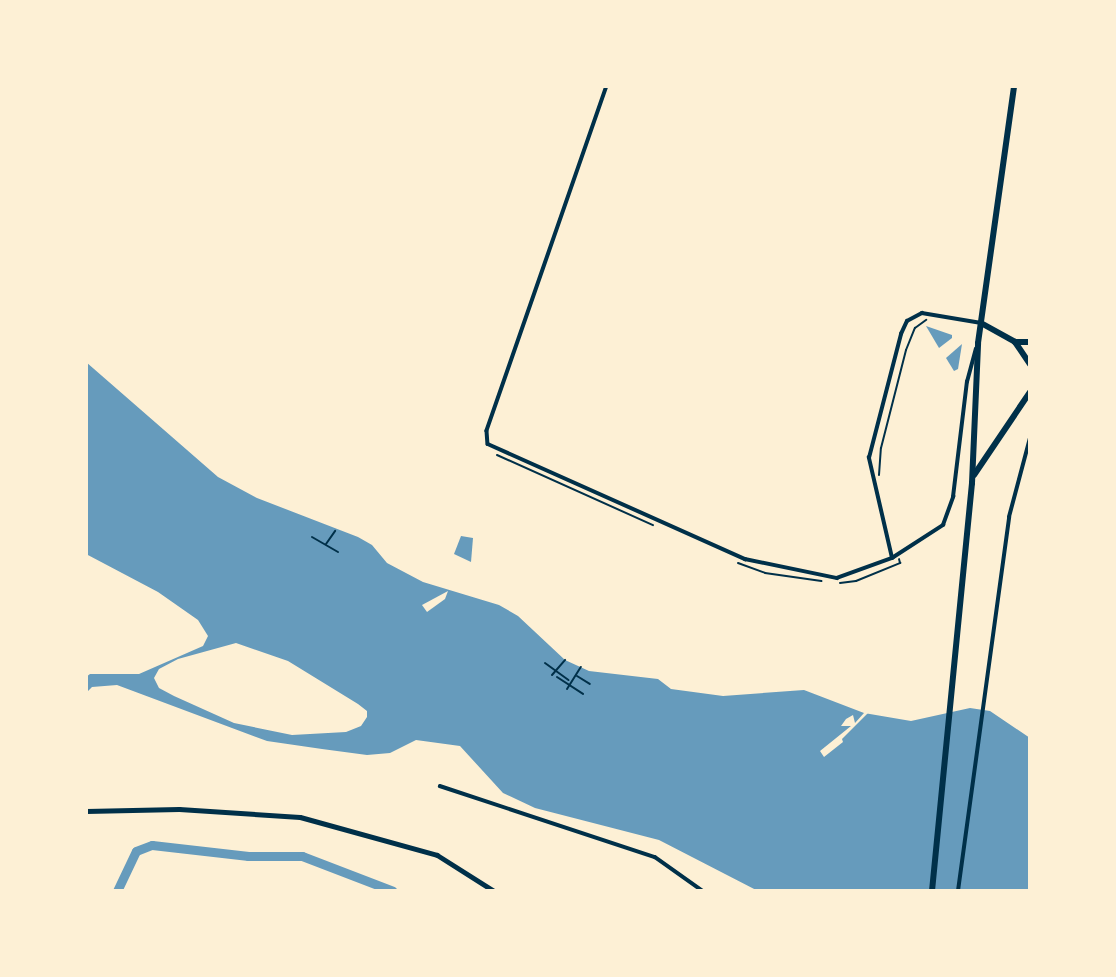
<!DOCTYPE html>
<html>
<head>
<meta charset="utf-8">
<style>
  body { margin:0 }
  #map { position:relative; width:1116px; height:977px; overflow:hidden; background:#fdf0d5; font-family:"Archivo Narrow",sans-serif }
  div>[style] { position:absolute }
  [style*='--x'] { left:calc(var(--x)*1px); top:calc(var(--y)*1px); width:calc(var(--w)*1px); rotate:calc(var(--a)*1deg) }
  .water>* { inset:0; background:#669bbc }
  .pier>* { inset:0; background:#fdf0d5 }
  .canal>* { height:9px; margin:-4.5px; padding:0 4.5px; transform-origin:4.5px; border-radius:4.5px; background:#669bbc }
  .path>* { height:2px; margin:-1px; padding:0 1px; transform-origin:1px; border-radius:1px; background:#003049 }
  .minor>* { height:3.5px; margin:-1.75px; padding:0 1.75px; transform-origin:1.75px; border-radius:1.75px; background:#003049 }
  .tertiary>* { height:5px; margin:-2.5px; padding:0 2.5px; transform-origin:2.5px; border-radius:2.5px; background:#003049 }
  .primary>* { height:6px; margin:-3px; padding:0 3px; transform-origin:3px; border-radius:3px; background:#003049 }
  span { translate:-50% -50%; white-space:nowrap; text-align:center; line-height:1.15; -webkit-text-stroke:5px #fdf0d5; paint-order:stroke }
  .frame { position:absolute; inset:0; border:88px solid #fdf0d5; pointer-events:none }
</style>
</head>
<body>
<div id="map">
  <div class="water">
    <i style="clip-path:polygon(926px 326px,952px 335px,952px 338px,939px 348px)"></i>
    <i style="clip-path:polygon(962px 344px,958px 369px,954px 371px,946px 358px)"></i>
    <i style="clip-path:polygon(evenodd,86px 362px,218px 477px,257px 498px,358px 537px,372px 545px,387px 563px,423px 582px,499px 605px,518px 616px,565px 660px,589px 671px,658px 679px,671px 689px,723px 696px,804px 690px,864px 713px,911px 721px,970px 708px,990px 711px,1030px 738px,1030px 891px,758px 891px,659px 840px,535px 808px,503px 793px,460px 746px,416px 740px,390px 753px,367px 755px,322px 749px,267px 741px,117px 685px,92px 687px,86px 693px,86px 677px,90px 674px,139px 674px,203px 646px,208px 636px,198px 620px,158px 592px,86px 554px,86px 362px,236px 643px,288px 661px,358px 704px,367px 711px,367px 717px,361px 726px,346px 732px,292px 735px,234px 723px,174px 696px,159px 688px,154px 678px,159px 669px,178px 659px,236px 643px)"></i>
    <i style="clip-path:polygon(461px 536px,473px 538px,471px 562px,454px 554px)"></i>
  </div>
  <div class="pier">
    <i style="clip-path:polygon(448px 591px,445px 599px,427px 612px,422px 605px)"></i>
    <i style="clip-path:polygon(864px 713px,868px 713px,842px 739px,843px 742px,824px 757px,820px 751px,851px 726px,841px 726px,846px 719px,853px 715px,855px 723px)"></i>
  </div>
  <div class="canal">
    <i style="--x:117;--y:891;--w:44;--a:-64.6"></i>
    <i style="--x:136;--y:851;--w:17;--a:-21"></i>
    <i style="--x:152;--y:845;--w:97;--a:6.5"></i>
    <i style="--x:248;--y:856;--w:54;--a:0"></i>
    <i style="--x:302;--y:856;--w:97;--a:21"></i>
  </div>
  <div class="path">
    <i style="--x:497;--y:455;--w:171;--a:24.2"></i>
    <i style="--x:879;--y:475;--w:27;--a:-86"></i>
    <i style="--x:881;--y:448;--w:101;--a:-75.7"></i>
    <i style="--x:906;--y:350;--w:24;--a:-68"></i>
    <i style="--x:915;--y:328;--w:14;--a:-36"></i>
    <i style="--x:312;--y:537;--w:30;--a:30"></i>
    <i style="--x:326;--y:544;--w:16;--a:-55"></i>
    <i style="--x:738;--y:563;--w:29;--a:20"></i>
    <i style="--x:765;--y:573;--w:57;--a:8.1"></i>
    <i style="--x:840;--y:583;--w:16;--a:-7"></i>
    <i style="--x:856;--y:581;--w:48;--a:-22.2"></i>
    <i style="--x:900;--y:563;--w:4;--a:-104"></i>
    <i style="--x:545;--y:663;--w:29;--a:36"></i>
    <i style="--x:552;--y:675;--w:20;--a:-49"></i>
    <i style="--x:577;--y:676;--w:15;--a:32"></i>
    <i style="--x:557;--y:677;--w:31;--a:33"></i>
    <i style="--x:567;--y:689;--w:26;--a:-58"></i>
  </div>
  <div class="minor">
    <i style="--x:607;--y:86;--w:365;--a:109.2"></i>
    <i style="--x:487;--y:431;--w:13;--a:86"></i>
    <i style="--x:488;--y:444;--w:282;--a:24.1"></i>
    <i style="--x:745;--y:559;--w:94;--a:11.7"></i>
    <i style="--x:837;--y:578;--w:59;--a:-20"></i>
    <i style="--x:892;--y:558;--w:61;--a:-32.9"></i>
    <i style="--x:943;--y:525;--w:30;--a:-70"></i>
    <i style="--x:953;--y:497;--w:116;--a:-83.1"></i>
    <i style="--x:967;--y:382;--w:34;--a:-75"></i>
    <i style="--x:892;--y:558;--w:103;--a:-103"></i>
    <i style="--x:869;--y:458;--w:128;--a:-75.5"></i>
    <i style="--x:901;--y:334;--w:14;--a:-65"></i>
    <i style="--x:907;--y:321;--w:17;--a:-28"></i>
    <i style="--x:922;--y:313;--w:60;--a:9.6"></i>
    <i style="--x:440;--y:786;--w:226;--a:18.3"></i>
    <i style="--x:655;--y:857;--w:59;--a:35.3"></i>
    <i style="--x:958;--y:891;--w:377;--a:-82.2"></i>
    <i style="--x:1009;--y:517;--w:82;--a:-75.1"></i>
  </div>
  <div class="tertiary">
    <i style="--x:86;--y:811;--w:93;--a:-1.2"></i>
    <i style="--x:179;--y:809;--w:121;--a:3.8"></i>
    <i style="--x:300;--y:817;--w:142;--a:15.5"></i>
    <i style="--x:437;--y:855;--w:67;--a:32.3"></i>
  </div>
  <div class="primary">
    <i style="--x:981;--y:323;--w:39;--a:29"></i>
    <i style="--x:1015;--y:342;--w:27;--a:56"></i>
    <i style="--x:1015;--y:342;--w:15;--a:0"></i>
    <i style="--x:974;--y:475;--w:100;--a:-56"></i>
    <i style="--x:932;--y:891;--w:410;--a:-84.4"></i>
    <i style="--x:972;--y:483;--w:140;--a:-87.5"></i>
    <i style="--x:978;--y:343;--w:260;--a:-82"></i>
  </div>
  <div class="frame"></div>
</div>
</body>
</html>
